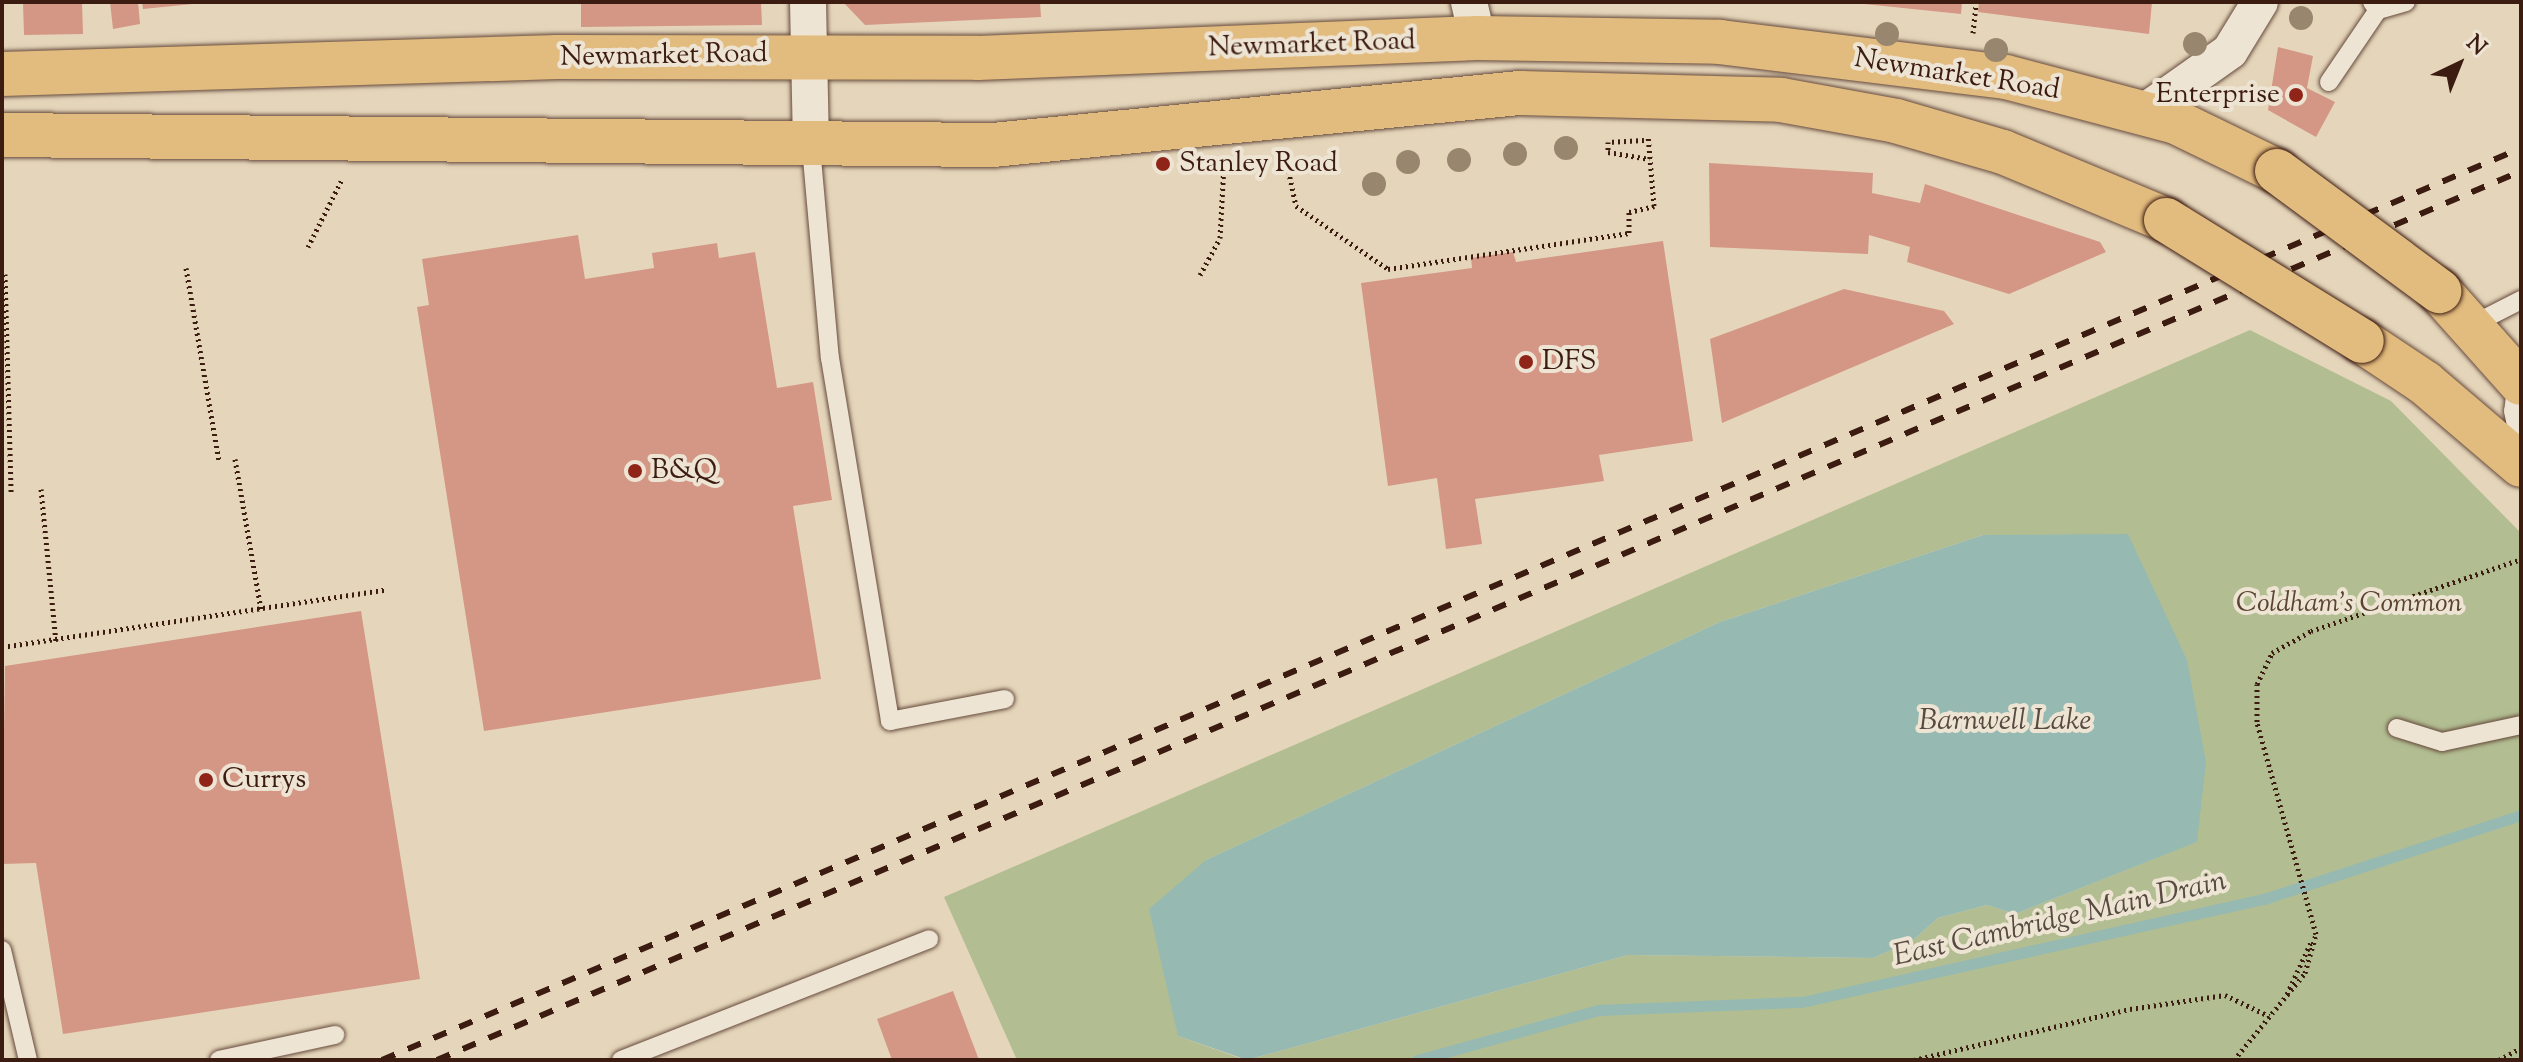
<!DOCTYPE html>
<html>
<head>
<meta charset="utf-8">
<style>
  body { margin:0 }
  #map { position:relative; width:2523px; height:1062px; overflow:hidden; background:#e5d6bb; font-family:"Sorts Mill Goudy",serif }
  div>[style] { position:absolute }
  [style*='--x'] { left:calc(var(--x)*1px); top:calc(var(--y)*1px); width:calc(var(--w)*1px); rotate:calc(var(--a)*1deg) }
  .green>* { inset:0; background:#b2be92 }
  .water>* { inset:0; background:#96b9b2 }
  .stream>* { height:11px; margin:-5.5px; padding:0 5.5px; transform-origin:5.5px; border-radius:5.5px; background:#96b9b2 }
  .building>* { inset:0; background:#d49786 }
  .path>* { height:5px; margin-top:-2.5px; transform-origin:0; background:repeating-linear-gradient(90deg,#3c1c11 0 2px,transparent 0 6px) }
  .roads { filter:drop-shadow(0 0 2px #664a3c) drop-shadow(0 0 2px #664a3c) }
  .lane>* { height:18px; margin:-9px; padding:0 9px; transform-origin:9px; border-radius:9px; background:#eee4d3 }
  .street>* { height:36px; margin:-18px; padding:0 18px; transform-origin:18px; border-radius:18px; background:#eee4d3 }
  .primary>* { height:44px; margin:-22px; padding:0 22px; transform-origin:22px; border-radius:22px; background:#e2bb7e }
  .rail>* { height:6px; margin-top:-3px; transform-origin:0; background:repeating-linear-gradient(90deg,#3c1c11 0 14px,transparent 0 28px) }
  .bridges { filter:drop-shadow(0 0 2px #3c1c11) drop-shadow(0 0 2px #3c1c11) }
  .primary-bridge>* { height:44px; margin:-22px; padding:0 22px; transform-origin:22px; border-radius:22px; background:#e2bb7e }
  .trees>* { width:24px; height:24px; margin:-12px; border-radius:50%; background:#99866f }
  .dots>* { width:22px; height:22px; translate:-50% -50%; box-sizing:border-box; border:4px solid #eee4d3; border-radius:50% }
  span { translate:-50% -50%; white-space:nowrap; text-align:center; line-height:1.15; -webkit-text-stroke:8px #eee4d3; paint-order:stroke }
  .street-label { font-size:28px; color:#3c1c11 }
  .poi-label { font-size:28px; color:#3c1c11 }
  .right { translate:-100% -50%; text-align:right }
  .left { translate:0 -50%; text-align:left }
  .park-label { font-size:28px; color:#5a4431; font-style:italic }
  .water-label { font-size:30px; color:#574b41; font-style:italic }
  .frame { position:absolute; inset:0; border:4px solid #3c1c11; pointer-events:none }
  .north { position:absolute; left:2419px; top:24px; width:80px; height:80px; -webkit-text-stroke:6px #eee4d3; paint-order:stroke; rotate:43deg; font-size:22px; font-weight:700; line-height:32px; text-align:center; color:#3c1c11 }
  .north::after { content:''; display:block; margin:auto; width:28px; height:36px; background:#3c1c11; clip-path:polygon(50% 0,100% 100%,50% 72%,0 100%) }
</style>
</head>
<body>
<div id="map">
  <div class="green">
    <i style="clip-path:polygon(2250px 330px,2391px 401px,2521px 533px,2521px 1060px,1247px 1060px,1628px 955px,1873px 958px,1912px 941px,1938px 918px,1987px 905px,2015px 914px,2196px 842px,1983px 535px,1720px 622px,1206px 860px,1178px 1036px,1245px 1060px,1017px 1060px,944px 897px)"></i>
  </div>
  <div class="water">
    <i style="clip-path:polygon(2128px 534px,2187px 660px,2206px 762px,2197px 842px,2015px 914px,1987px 905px,1938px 918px,1912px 941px,1873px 958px,1628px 955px,1247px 1060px,1178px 1036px,1149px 909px,1206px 860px,1720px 622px,1983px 535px)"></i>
  </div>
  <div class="stream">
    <i style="--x:1417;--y:1060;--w:189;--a:-15.4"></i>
    <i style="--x:1599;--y:1010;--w:203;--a:-2.3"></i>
    <i style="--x:1802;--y:1002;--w:473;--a:-12.6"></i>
    <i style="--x:2264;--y:899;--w:270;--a:-18.1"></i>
  </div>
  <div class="building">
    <i style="clip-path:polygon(23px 2px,82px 2px,83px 34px,24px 35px)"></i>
    <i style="clip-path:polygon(110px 2px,138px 2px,140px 24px,113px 29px)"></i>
    <i style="clip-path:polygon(142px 2px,193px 2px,193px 4px,143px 9px)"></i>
    <i style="clip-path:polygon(581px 2px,761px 2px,762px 25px,581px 27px)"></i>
    <i style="clip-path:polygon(843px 2px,1040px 2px,1041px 17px,865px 25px)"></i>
    <i style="clip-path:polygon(1845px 2px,1962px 2px,1961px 14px)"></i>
    <i style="clip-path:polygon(1979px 2px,2152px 2px,2149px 34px,1978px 12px)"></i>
    <i style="clip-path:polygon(2278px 47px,2313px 56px,2307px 88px,2335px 102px,2316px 137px,2268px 110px)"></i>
    <i style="clip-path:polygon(1709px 163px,1873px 173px,1872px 193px,1920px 203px,1925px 184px,2100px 242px,2106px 252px,2009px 294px,1907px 262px,1910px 247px,1869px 235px,1868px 254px,1710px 247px)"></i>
    <i style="clip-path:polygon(578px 235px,585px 279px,654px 268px,652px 253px,717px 243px,719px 258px,755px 252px,777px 388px,813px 382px,832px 500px,793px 506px,821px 679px,484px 731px,417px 307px,429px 305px,422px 259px)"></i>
    <i style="clip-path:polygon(1663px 241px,1693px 441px,1599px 455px,1604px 481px,1475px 499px,1482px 544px,1446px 549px,1437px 478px,1388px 486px,1361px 283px,1472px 268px,1471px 258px,1513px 252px,1516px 262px)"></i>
    <i style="clip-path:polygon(1844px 289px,1944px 311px,1954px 324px,1722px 423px,1710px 339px)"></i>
    <i style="clip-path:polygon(361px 611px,420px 979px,63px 1034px,36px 863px,2px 864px,5px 666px)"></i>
    <i style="clip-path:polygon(953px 991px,979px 1060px,892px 1060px,877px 1019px)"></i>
  </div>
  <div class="path">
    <i style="--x:1973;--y:33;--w:31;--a:-84"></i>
    <i style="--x:1644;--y:140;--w:36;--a:177"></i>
    <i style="--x:1608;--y:142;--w:10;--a:90"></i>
    <i style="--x:1608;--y:152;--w:42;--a:9.7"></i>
    <i style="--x:1286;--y:159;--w:48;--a:78"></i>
    <i style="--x:1296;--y:206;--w:112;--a:34.4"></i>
    <i style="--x:1388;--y:269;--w:244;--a:-8.5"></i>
    <i style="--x:1629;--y:233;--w:21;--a:-90"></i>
    <i style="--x:1629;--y:212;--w:26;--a:-13"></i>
    <i style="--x:1654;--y:206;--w:71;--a:-94.8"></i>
    <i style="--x:308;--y:247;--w:76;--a:-63.4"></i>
    <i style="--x:186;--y:268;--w:197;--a:80.3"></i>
    <i style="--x:5;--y:274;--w:219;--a:88.4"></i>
    <i style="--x:1200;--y:275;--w:42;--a:-61.6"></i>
    <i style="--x:1220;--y:238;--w:73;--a:-86.9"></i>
    <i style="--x:235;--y:459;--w:153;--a:80.2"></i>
    <i style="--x:41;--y:489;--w:154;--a:84.4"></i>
    <i style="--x:2;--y:647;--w:387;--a:-8.5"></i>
    <i style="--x:2287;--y:994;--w:57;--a:-65.2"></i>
    <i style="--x:1914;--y:1060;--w:222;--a:-13.3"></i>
    <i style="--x:2130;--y:1009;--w:96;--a:-8.4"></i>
    <i style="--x:2225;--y:995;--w:49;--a:25.5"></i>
    <i style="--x:2234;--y:1060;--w:112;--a:-50.8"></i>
    <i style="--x:2305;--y:973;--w:41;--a:-74.2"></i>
    <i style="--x:2316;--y:934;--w:220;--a:-105.6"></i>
    <i style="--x:2257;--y:722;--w:38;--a:-90"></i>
    <i style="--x:2257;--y:684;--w:34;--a:-64"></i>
    <i style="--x:2272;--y:653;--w:45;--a:-29.4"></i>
    <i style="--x:2311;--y:631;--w:222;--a:-18.9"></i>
    <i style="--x:2499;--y:1060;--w:25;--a:-29"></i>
  </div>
  <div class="roads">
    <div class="lane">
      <i style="--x:2378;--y:10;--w:29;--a:-16"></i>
      <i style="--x:2329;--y:82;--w:87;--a:-55.8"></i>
      <i style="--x:2378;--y:10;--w:10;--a:-127"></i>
      <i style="--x:811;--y:147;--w:212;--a:84.9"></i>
      <i style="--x:830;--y:358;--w:368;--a:80.6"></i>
      <i style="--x:890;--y:721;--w:117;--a:-10.8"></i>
      <i style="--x:2472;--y:325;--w:55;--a:-27"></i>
      <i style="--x:2517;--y:380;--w:31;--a:97"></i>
      <i style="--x:2513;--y:411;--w:38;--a:78"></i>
      <i style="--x:2397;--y:728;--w:47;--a:17.3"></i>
      <i style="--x:2442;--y:742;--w:81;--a:-12.1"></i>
      <i style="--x:2;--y:950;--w:113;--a:76.7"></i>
      <i style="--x:219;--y:1060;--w:119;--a:-12.2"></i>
      <i style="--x:621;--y:1060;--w:331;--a:-21.4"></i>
    </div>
    <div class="street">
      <i style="--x:808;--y:2;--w:145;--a:88.8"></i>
      <i style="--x:1469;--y:2;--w:37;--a:77"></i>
      <i style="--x:2144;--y:112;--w:105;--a:-35.3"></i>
      <i style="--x:2230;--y:51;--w:57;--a:-58.5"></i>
    </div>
    <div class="primary">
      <i style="--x:2;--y:74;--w:555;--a:-1.75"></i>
      <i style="--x:557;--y:57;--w:421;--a:0.1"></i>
      <i style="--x:978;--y:58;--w:499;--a:-2.3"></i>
      <i style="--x:1477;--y:38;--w:243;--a:0.9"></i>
      <i style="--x:1720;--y:42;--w:288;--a:7"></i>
      <i style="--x:2006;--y:77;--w:176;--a:14.8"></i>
      <i style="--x:2176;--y:122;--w:112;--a:25.9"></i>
      <i style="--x:2;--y:135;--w:991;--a:0.58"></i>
      <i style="--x:993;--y:145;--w:530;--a:-5.64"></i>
      <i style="--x:1520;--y:93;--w:261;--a:1.5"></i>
      <i style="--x:1781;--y:100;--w:117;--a:10.3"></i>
      <i style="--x:1896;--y:121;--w:111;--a:16.2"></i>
      <i style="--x:2003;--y:152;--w:177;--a:22.6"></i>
      <i style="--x:2439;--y:291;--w:123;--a:48.3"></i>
      <i style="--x:2362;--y:341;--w:76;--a:33.7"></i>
      <i style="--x:2425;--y:383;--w:126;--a:40.5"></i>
    </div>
  </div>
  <div class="rail">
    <i style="--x:382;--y:1060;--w:2325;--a:-23.09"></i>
    <i style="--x:437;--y:1060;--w:2266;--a:-23.1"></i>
  </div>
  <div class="bridges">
    <div class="primary-bridge">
      <i style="--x:2277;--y:171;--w:202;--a:36.5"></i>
      <i style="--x:2166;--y:220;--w:230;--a:31.7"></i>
    </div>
  </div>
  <div class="trees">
    <i style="left:2301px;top:18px"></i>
    <i style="left:1887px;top:34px"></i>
    <i style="left:2195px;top:44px"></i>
    <i style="left:1996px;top:50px"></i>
    <i style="left:1566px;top:148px"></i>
    <i style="left:1515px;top:154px"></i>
    <i style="left:1459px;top:160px"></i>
    <i style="left:1408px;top:162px"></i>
    <i style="left:1374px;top:184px"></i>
  </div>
  <div class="dots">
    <i style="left:2296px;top:95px;background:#8f2418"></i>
    <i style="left:1163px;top:164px;background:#8f2418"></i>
    <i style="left:1526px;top:362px;background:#8f2418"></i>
    <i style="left:635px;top:471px;background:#8f2418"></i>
    <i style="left:206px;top:780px;background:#8f2418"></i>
  </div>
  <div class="street-label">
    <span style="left:1312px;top:45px;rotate:-2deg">Newmarket Road</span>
    <span style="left:664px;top:56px;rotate:-1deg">Newmarket Road</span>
    <span style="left:1957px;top:75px;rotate:9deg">Newmarket Road</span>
  </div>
  <div class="poi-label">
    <span class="right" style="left:2280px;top:95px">Enterprise</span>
    <span class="left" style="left:1179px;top:164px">Stanley Road</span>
    <span class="left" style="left:1542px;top:362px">DFS</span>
    <span class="left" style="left:651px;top:471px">B&amp;Q</span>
    <span class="left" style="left:222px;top:780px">Currys</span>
  </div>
  <div class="park-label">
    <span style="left:2349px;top:604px">Coldham's Common</span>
  </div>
  <div class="water-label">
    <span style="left:2005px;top:722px">Barnwell Lake</span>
    <span style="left:2060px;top:920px;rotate:-13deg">East Cambridge Main Drain</span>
  </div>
  <div class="frame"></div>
  <div class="north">N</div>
</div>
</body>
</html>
